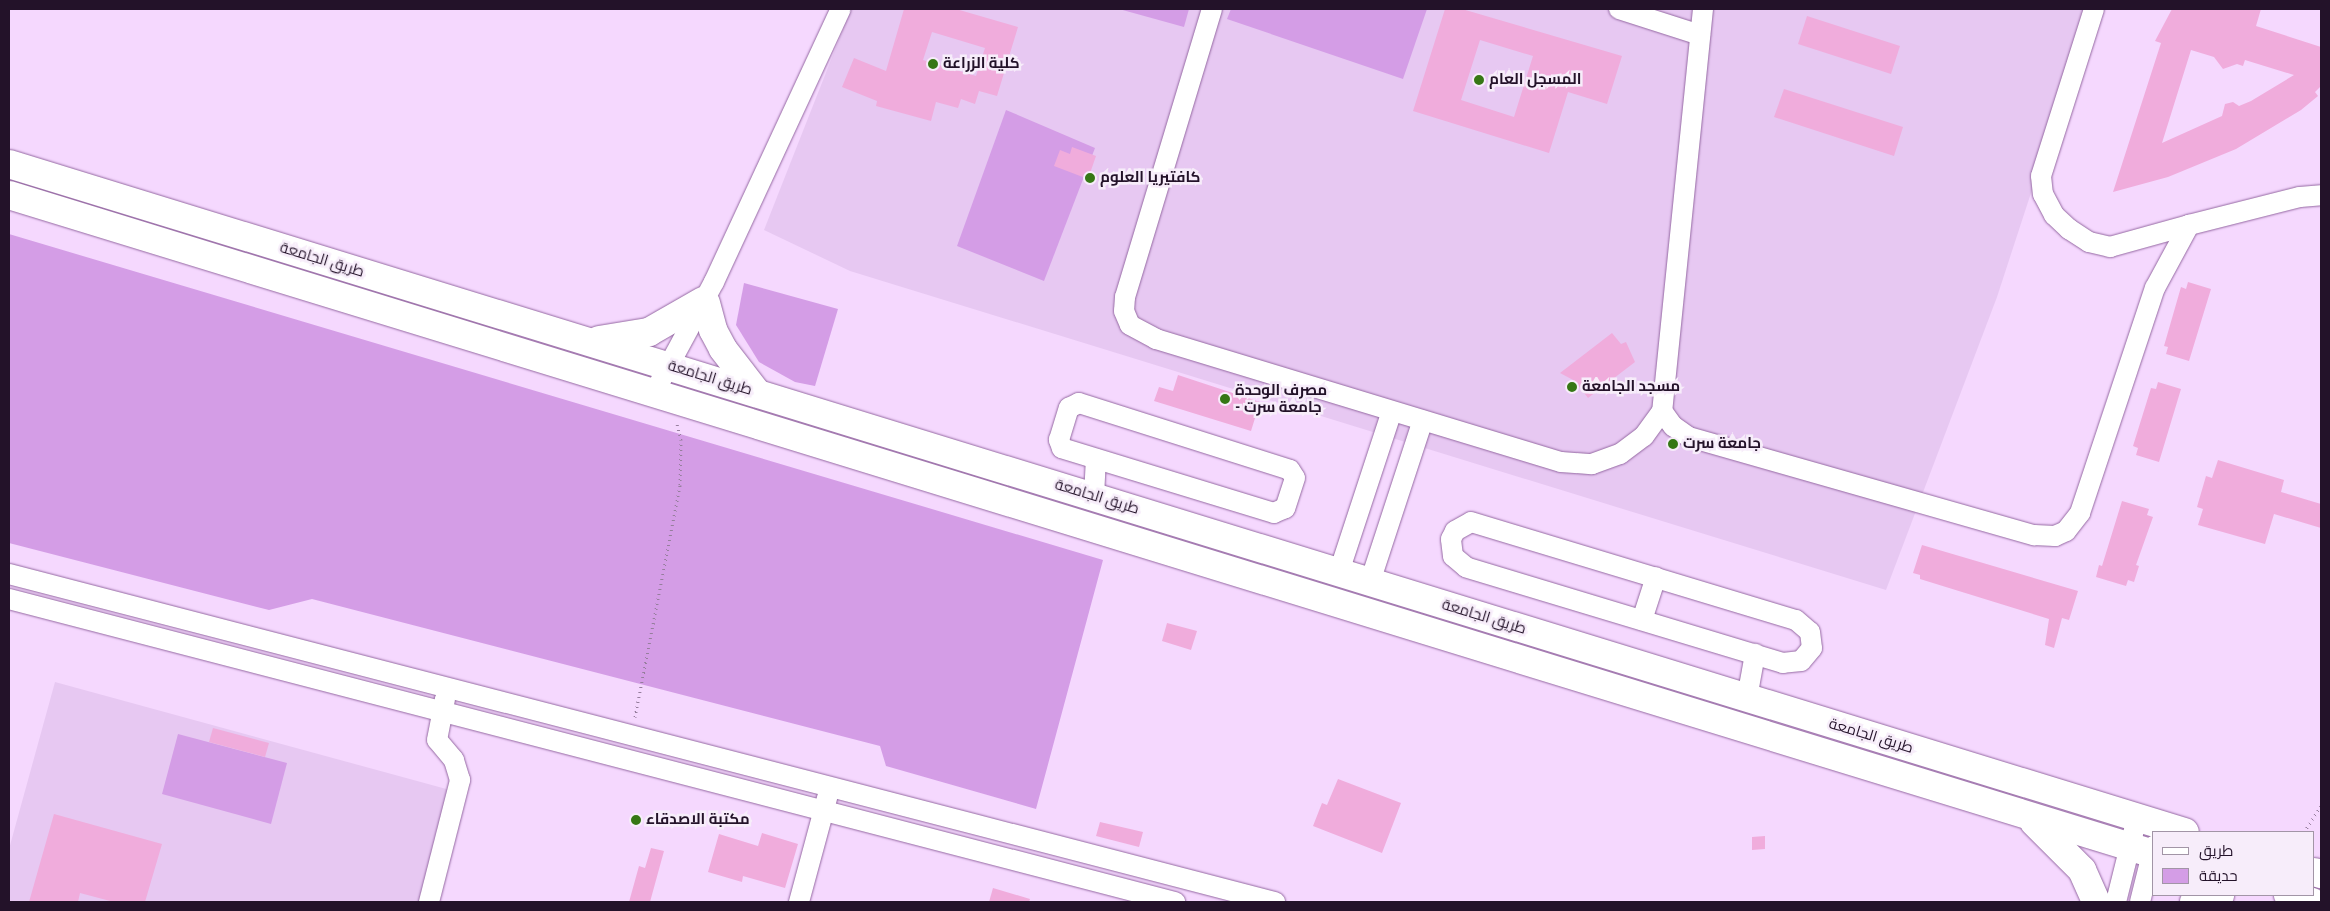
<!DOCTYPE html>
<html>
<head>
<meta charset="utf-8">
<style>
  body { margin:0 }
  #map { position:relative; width:2330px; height:911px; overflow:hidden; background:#f5d8fe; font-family:"Roboto Condensed",Cairo,sans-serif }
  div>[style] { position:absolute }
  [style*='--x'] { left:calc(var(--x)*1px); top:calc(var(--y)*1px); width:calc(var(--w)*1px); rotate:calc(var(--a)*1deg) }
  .built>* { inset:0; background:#e7c8f2 }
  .green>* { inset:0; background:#d49de6 }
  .building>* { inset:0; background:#f0acdc }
  .path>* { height:3px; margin-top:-1.5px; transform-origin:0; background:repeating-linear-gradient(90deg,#967e9d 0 1px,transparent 0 5px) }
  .roads { filter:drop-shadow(0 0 1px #9468a2) drop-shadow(0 0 1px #9468a2) }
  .minor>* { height:20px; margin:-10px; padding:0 10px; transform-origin:10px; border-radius:10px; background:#fff }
  .highway>* { height:28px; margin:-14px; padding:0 14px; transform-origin:14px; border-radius:14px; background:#fff }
  .dots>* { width:14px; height:14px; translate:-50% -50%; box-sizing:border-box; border:2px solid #f7edfa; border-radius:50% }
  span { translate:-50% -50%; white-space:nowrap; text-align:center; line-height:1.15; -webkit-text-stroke:5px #f7edfa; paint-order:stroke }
  .poi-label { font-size:15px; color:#231229; font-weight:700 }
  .left { translate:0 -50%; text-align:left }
  .street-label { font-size:15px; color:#231229 }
  .frame { position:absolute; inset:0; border:10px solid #231229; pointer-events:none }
  .legend { position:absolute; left:2152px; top:831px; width:162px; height:65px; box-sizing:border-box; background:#f7edfa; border:1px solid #a295a6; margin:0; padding:6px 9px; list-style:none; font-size:15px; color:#231229 }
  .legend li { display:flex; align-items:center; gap:10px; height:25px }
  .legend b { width:25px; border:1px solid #a295a6 }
</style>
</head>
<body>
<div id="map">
  <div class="built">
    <i style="clip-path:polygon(851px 9px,2091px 9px,1997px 297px,1886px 590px,850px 271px,764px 230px)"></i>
    <i style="clip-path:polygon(55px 682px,450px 790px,419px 902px,9px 902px,9px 849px)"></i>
  </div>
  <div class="green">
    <i style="clip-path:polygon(1119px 9px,1189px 9px,1184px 27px)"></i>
    <i style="clip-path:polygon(1231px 9px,1427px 9px,1403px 79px,1227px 19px)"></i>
    <i style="clip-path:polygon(1006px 110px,1095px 148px,1044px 281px,957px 246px)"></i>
    <i style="clip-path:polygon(9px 234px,1103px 560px,1036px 809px,886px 766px,880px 746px,312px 599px,269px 610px,9px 543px)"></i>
    <i style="clip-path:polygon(744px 283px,838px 309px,815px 386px,795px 382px,759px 362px,736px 325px)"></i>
    <i style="clip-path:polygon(178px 734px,287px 763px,271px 824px,162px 794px)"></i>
  </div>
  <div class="building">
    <i style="clip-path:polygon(evenodd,904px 9px,956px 9px,1018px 27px,997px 96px,979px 91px,975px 104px,961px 99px,958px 108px,936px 102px,931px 121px,876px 106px,877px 101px,842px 87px,854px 58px,886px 71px,904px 9px,932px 32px,985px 48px,976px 76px,923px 60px,932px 32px)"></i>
    <i style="clip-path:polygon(evenodd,1445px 9px,1462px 9px,1622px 56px,1607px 104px,1568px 92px,1549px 153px,1413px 111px,1445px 9px,1480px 40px,1533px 56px,1514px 117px,1461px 100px,1480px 40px)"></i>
    <i style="clip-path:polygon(evenodd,2172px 9px,2261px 9px,2256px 26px,2321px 47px,2321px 86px,2315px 92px,2318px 96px,2301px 110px,2236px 149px,2168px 177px,2113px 192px,2161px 43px,2155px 41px,2172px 9px,2191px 50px,2214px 57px,2223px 69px,2237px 64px,2243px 66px,2245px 60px,2294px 75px,2251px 101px,2239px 106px,2233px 102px,2225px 104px,2222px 116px,2162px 143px,2191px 50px)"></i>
    <i style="clip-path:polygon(1807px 16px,1900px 46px,1891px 74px,1798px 44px)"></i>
    <i style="clip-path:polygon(1784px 89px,1903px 127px,1894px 156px,1774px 117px)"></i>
    <i style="clip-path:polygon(1072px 147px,1096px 156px,1088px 179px,1054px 166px,1060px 150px,1070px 154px)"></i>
    <i style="clip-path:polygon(2188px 282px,2211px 289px,2189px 361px,2166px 354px,2168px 347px,2164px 346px,2181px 287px,2186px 289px)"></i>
    <i style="clip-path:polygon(1612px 333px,1621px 344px,1626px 342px,1635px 362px,1588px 398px,1575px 381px,1560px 373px)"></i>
    <i style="clip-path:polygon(1178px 375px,1260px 402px,1251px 431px,1154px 401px,1159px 387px,1173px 391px)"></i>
    <i style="clip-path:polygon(2158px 382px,2181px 389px,2159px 462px,2136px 455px,2138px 448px,2133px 446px,2151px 388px,2156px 389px)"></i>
    <i style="clip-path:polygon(2218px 460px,2284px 480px,2281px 492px,2321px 504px,2321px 528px,2274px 514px,2265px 544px,2198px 525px,2203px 509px,2197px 507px,2206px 476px,2212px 478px)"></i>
    <i style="clip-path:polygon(2122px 501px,2149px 509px,2147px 515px,2153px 517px,2136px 565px,2139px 566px,2134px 582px,2128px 580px,2126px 586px,2096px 577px,2099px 565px,2102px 566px)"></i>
    <i style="clip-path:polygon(1922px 545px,2078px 591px,2069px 620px,2062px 618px,2054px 648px,2045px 645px,2049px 619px,1920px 579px,1920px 575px,1913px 573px)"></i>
    <i style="clip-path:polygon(1167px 623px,1197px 631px,1191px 650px,1162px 641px)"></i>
    <i style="clip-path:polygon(213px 728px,269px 743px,265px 757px,209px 742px)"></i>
    <i style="clip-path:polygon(1338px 779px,1401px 803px,1382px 853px,1313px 826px,1322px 803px,1327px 805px)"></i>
    <i style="clip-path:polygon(54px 814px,162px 844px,145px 902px,114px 902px,80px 893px,78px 902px,29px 902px)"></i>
    <i style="clip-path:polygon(1100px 822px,1143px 832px,1139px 847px,1096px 836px)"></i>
    <i style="clip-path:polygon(762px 833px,798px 844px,785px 888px,743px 876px,742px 882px,708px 872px,719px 834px,758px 846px)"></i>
    <i style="clip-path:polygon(1765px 836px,1765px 849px,1752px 850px,1752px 837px)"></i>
    <i style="clip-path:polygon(651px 848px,664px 851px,650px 902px,629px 902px,639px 866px,645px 868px)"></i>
    <i style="clip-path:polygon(993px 888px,1030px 899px,1029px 902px,989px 902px)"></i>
  </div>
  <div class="path">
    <i style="--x:635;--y:717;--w:236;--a:-79"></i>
    <i style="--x:680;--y:485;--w:45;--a:-88.7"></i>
    <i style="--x:681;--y:440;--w:16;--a:-104"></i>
    <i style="--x:2304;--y:832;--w:31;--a:-57"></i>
  </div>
  <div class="roads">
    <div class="minor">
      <i style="--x:1212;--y:9;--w:301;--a:106.8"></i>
      <i style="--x:1125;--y:297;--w:14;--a:94"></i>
      <i style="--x:1124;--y:311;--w:15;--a:67"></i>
      <i style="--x:1130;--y:325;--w:30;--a:28"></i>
      <i style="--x:1156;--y:339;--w:423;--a:16.9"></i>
      <i style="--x:1561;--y:462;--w:31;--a:4"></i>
      <i style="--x:1592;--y:464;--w:30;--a:-20"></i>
      <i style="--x:1620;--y:454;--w:30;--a:-37"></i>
      <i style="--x:1644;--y:436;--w:31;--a:-54"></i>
      <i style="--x:1619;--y:9;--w:85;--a:17.8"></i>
      <i style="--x:1703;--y:9;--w:404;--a:95.8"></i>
      <i style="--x:1662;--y:411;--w:19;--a:54"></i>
      <i style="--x:1673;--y:426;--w:19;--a:35"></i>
      <i style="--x:1689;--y:437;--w:359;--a:15.9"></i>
      <i style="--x:2034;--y:535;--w:21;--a:3"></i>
      <i style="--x:2055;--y:536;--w:12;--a:-24"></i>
      <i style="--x:2066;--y:531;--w:23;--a:-52"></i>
      <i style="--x:2080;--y:513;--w:237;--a:-71.6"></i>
      <i style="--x:2155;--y:288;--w:72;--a:-61.6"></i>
      <i style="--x:2189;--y:225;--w:114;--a:-14.2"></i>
      <i style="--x:2300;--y:197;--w:21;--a:-5"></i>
      <i style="--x:2094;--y:9;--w:175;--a:107.6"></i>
      <i style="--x:2041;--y:176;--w:18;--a:84"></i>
      <i style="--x:2043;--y:194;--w:24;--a:62"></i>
      <i style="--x:2054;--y:215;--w:21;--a:43"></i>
      <i style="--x:2069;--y:229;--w:24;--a:33"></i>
      <i style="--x:2089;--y:242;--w:22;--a:13"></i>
      <i style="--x:2110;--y:247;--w:82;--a:-15.6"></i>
      <i style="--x:654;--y:393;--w:126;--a:-61.6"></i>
      <i style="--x:714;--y:282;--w:301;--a:-65.1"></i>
      <i style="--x:1079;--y:403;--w:221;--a:17.6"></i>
      <i style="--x:1290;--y:470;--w:9;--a:58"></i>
      <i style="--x:1295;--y:478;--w:32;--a:108"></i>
      <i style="--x:1285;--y:508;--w:12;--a:156"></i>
      <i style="--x:1274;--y:513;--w:222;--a:-163"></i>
      <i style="--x:1062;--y:448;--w:9;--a:-111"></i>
      <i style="--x:1059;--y:440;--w:34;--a:-73"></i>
      <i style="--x:1069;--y:408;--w:11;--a:-27"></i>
      <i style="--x:1094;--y:496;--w:37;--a:-87"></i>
      <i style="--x:1471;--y:522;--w:339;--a:16.8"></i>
      <i style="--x:1796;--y:620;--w:18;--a:41"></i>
      <i style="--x:1810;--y:632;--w:16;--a:83"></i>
      <i style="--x:1812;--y:648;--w:17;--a:130"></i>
      <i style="--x:1801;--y:661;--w:18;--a:174"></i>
      <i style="--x:1783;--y:663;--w:331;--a:-163.2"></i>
      <i style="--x:1466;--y:567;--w:17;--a:-140"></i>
      <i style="--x:1453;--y:556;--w:17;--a:-97"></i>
      <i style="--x:1451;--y:539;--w:9;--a:-63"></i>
      <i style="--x:1455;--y:531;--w:18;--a:-29"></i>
      <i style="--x:1339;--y:572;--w:169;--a:-71.8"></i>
      <i style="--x:9;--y:574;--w:1308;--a:14.53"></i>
      <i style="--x:1370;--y:582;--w:170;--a:-71.9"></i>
      <i style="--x:9;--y:599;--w:1205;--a:14.57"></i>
      <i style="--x:1642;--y:620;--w:45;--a:-72"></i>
      <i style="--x:1747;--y:698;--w:45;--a:-79.7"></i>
      <i style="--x:429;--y:902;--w:126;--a:-75.7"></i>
      <i style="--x:460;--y:780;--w:21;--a:-107"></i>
      <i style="--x:454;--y:760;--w:26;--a:-130"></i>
      <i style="--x:437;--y:740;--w:42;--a:-79"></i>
      <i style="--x:799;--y:902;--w:108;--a:-74.9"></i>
      <i style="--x:2116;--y:902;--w:87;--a:-76"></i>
      <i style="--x:2140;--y:902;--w:58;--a:-76"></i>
    </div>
    <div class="highway">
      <i style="--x:9;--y:164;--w:2276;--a:17.07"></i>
      <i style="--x:9;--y:195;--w:2244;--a:17.08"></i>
      <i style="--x:706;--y:303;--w:28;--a:75"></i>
      <i style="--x:713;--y:330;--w:21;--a:62"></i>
      <i style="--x:723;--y:349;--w:56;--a:52.3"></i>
      <i style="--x:599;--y:340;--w:51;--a:-9.1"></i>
      <i style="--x:649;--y:332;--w:62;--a:-29.9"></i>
      <i style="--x:2034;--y:822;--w:68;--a:45"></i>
      <i style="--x:2082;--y:870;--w:35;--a:66"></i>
      <i style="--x:2314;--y:872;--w:7;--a:16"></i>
      <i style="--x:2288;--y:895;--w:25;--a:16"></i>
      <i style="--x:2194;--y:902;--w:27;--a:-15"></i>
    </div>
  </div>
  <div class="dots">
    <i style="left:933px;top:64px;background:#367715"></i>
    <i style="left:1479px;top:80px;background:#367715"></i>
    <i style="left:1090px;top:178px;background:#367715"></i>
    <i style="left:1572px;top:387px;background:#367715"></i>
    <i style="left:1225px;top:399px;background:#367715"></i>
    <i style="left:1673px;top:444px;background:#367715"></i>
    <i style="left:636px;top:820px;background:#367715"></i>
  </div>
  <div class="poi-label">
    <span class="left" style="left:943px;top:64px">كلية الزراعة</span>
    <span class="left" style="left:1489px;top:80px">المسجل العام</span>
    <span class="left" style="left:1100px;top:178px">كافتيريا العلوم</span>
    <span class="left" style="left:1582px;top:387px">مسجد الجامعة</span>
    <span class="left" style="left:1235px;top:399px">مصرف الوحدة<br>- جامعة سرت</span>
    <span class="left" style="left:1683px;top:444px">جامعة سرت</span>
    <span class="left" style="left:646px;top:820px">مكتبة الاصدقاء</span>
  </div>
  <div class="street-label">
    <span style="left:322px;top:260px;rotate:17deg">طريق الجامعة</span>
    <span style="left:710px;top:378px;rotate:17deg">طريق الجامعة</span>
    <span style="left:1097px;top:497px;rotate:17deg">طريق الجامعة</span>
    <span style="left:1484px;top:617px;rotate:17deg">طريق الجامعة</span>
    <span style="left:1871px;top:736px;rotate:17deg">طريق الجامعة</span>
  </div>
  <div class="frame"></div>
  <ul class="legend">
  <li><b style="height:6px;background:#fff"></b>طريق</li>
  <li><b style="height:14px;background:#d49de6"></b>حديقة</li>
  </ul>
</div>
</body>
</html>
